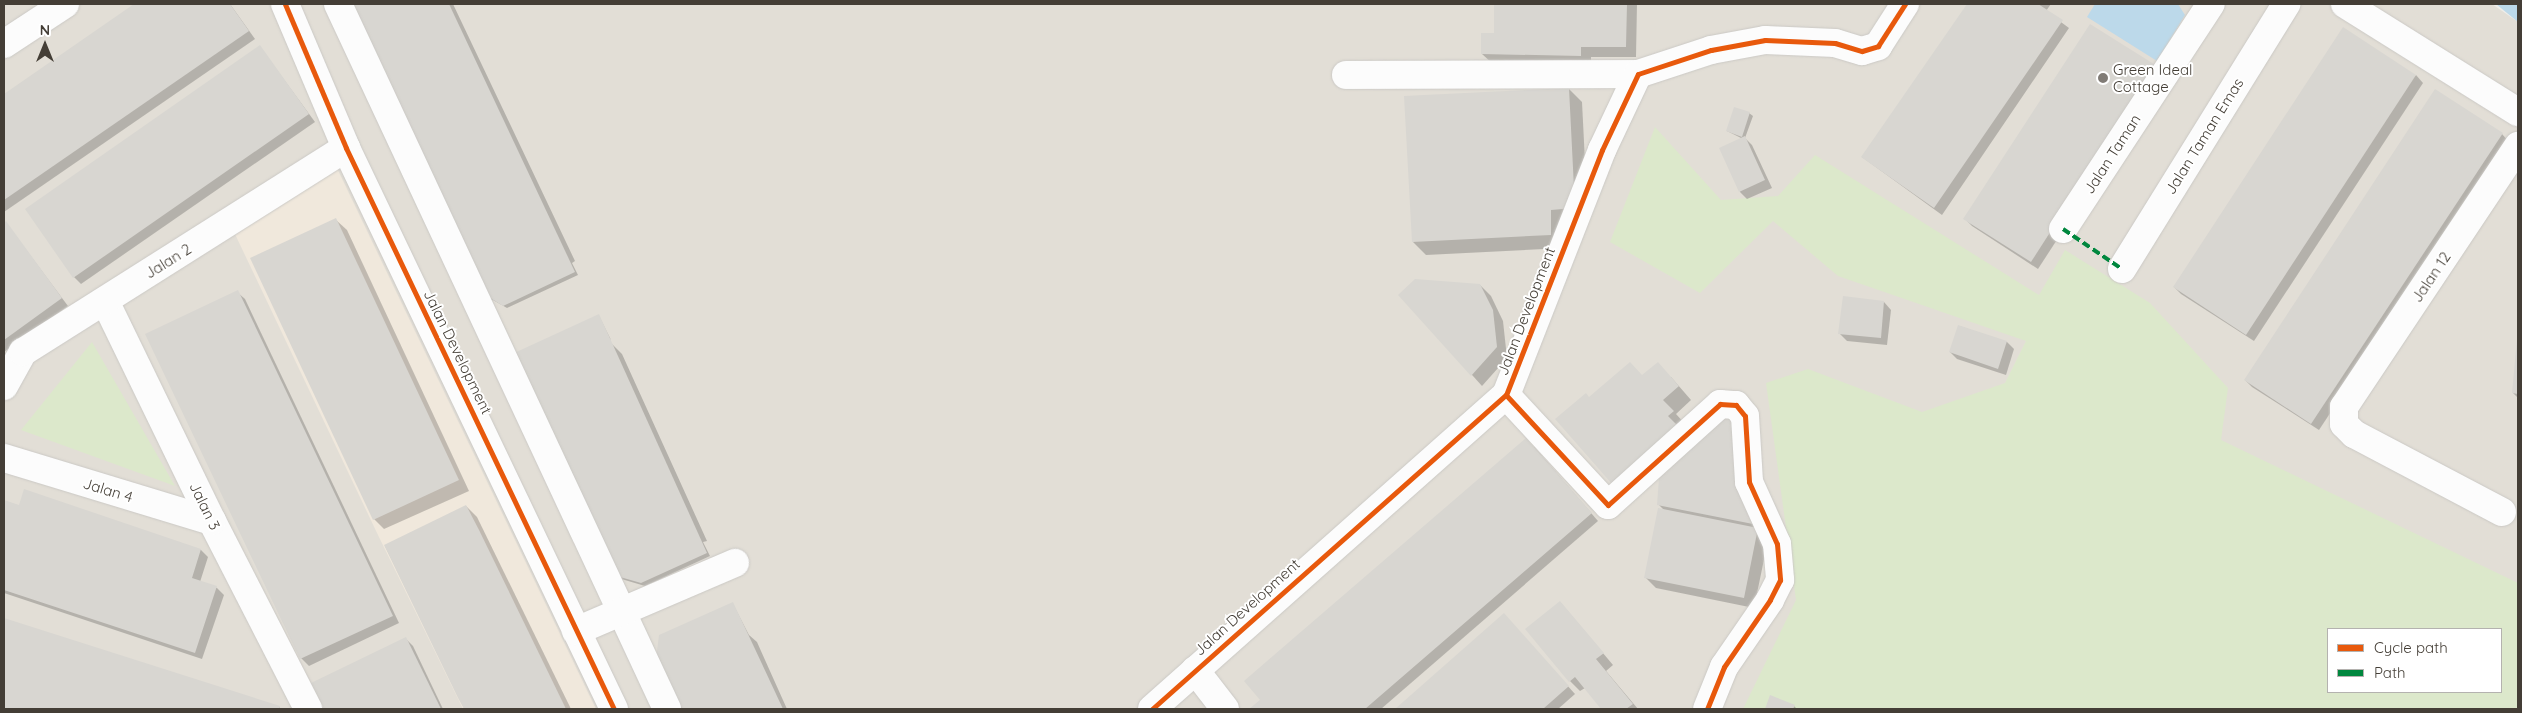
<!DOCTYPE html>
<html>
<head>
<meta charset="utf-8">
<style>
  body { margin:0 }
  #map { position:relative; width:2522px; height:713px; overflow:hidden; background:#eeede9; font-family:Quicksand,sans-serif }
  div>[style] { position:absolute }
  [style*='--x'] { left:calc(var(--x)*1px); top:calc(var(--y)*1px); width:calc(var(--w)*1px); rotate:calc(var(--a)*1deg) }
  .residential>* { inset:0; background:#e2ded6 }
  .commercial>* { inset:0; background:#f0e8dc }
  .green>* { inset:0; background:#dce8cb }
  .water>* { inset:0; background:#bcd9ea }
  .shadow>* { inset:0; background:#0003 }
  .building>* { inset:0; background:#d8d6d1 }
  .roads { filter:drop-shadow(0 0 1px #cbc9c5) drop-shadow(0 0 1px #cbc9c5) }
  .minor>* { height:28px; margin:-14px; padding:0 14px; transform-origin:14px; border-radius:14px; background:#fcfcfc }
  .quiet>* { height:4px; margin-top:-2px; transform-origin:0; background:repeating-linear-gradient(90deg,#00873e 0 8px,transparent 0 12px) }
  .cycleway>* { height:5px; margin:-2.5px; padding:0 2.5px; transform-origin:2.5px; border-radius:2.5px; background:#e8590c }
  .dots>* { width:14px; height:14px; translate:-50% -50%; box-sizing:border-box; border:2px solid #fff; border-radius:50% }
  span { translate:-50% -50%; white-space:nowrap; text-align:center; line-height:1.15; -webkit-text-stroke:4px #fff; paint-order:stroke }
  .poi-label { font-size:15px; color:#443e36 }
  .left { translate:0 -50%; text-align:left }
  .street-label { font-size:15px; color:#443e36 }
  .frame { position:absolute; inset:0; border:5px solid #443e36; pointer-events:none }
  .legend { position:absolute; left:2327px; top:628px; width:175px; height:65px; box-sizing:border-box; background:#fff; border:1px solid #b4b2af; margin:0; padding:6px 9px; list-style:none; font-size:15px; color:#443e36 }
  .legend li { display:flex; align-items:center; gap:10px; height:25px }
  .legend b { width:25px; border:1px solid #b4b2af }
  .north { position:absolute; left:20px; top:20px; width:50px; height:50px; -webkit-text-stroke:4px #fff; paint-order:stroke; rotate:0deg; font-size:14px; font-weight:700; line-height:20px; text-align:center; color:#443e36 }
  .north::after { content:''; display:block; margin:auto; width:18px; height:22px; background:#443e36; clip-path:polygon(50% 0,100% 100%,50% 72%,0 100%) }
</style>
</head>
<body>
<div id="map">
  <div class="residential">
    <i style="clip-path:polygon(evenodd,4px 4px,2492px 4px,2518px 22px,2518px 709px,4px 709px,4px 4px,2328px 629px,2501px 629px,2501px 692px,2328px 692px,2328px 629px)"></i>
  </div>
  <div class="commercial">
    <i style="clip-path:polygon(336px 166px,596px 709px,463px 709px,377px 533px,234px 232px)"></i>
  </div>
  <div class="green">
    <i style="clip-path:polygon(evenodd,1655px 127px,1721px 200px,1778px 196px,1815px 155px,2039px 295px,2065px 250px,2150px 303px,2228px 388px,2221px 440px,2518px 583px,2518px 709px,1743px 709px,1796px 600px,1766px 383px,1808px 369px,1922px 412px,2005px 383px,2026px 341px,1838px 276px,1773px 221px,1700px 293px,1610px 242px,1655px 127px,2328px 629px,2501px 629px,2501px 692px,2328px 692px,2328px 629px)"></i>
    <i style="clip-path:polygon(92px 342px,175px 486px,21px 430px)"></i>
  </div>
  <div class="water">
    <i style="clip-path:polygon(2095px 4px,2178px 4px,2185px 15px,2157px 61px,2087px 17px)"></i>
    <i style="clip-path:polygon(2496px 4px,2518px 4px,2518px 22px)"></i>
  </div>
  <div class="shadow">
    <i style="clip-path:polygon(136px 4px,230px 4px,255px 39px,4px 212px,4px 95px)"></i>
    <i style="clip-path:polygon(351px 4px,453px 4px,575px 261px,572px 263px,578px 275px,507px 308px,493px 300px,490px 301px)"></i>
    <i style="clip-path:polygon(1495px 4px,1637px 4px,1636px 57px,1591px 57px,1591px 66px,1493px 64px,1482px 54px,1495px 34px)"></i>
    <i style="clip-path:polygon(1969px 4px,2051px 4px,2046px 11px,2069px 28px,1942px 215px,1862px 157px)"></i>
    <i style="clip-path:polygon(260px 47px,315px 122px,81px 284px,74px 277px)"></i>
    <i style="clip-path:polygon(2164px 75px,2038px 269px,1972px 226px,1965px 219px)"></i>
    <i style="clip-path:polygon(2416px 75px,2423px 83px,2254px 341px,2181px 294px,2174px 287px)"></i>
    <i style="clip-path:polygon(1569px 89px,1582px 102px,1588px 221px,1564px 248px,1426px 255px,1413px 242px)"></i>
    <i style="clip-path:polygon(2436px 91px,2502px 134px,2509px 142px,2319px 430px,2252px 387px,2245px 380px)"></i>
    <i style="clip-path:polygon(1749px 113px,1753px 116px,1745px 138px,1752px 145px,1772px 188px,1747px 199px,1740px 192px,1743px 139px,1727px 131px)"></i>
    <i style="clip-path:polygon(336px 220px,347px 230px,469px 491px,384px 529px,374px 519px)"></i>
    <i style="clip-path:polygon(6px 223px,68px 306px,4px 352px,4px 224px)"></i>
    <i style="clip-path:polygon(1480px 285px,1491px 296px,1503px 321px,1507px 358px,1482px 386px,1400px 295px)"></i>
    <i style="clip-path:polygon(237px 292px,245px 299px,399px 623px,309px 666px,301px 658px)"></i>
    <i style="clip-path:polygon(1884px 302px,1891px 310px,1887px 345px,1847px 341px,1840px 334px)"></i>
    <i style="clip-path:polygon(599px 316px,611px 340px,610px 339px,610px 342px,622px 354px,707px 541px,703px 542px,710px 556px,645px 586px,618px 578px)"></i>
    <i style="clip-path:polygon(1959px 326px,2007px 342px,2014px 349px,2006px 375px,1957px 359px,1950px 352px)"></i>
    <i style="clip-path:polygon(2518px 338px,2518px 398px,2513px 393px)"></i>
    <i style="clip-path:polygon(1643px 376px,1671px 377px,1691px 400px,1676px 414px,1686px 425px,1681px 429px,1590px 399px)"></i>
    <i style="clip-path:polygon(1726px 419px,1768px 540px,1754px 608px,1656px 588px,1645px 577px,1664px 510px,1658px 504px)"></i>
    <i style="clip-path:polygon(1534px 447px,1598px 521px,1381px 709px,1251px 709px)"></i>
    <i style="clip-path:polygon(4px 502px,201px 550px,208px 557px,200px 582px,217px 588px,224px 595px,202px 659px,4px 593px)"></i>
    <i style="clip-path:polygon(466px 506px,477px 517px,571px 709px,465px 709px,385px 546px)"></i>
    <i style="clip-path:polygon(1560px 602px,1613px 665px,1606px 671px,1638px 709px,1603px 709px,1585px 688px,1580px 691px,1570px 681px)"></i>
    <i style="clip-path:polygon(733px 604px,749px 635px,757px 642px,787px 709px,680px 709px)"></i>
    <i style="clip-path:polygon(1504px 615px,1575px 694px,1558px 709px,1397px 709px)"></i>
    <i style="clip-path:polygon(4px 620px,279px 707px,281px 709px,4px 709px)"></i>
    <i style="clip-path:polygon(406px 639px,413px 646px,443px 709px,325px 709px,313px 683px)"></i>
    <i style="clip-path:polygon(1771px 697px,1794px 706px,1797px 709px,1766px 709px)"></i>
  </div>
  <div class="building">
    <i style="clip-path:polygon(134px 4px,230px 4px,249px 31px,4px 200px,4px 94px)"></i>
    <i style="clip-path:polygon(349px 4px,449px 4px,575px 272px,503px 306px,479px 291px)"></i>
    <i style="clip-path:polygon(1494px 4px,1627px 4px,1626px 47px,1581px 47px,1581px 56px,1481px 54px,1481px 33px,1494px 33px)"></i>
    <i style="clip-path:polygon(1967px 4px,2038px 4px,2063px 20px,1934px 208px,1861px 157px)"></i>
    <i style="clip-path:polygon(2090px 24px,2157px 66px,2031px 262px,1963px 219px)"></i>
    <i style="clip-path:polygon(2343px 27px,2416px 75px,2246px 335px,2173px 287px)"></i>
    <i style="clip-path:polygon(260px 45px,309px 114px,73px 278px,25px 209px)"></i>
    <i style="clip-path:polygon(1569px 88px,1575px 208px,1551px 210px,1551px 235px,1412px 242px,1404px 96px)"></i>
    <i style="clip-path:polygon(2435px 89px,2503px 133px,2311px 424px,2244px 380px)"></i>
    <i style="clip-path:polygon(1734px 107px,1750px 112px,1742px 137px,1726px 131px)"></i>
    <i style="clip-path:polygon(1745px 136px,1765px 180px,1739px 192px,1719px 148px)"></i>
    <i style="clip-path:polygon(336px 218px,459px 480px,373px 520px,250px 258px)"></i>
    <i style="clip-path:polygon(6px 221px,62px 298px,4px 340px,4px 223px)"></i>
    <i style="clip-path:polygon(1415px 279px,1480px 284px,1493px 310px,1497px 347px,1471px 376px,1398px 295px)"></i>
    <i style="clip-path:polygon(238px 290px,393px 616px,300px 659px,145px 334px)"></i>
    <i style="clip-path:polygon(1843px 296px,1884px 301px,1881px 338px,1838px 334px)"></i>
    <i style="clip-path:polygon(599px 314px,707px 553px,641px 583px,613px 575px,512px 354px)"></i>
    <i style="clip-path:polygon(1958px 325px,2007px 341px,1998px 369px,1949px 352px)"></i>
    <i style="clip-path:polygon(2517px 339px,2518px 339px,2518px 394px,2512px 393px)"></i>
    <i style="clip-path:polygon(1630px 362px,1642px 375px,1658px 362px,1679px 386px,1663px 400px,1674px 411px,1668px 416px,1678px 426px,1612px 484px,1555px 419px,1586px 393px,1589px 397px)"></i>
    <i style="clip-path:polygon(1726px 417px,1740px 423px,1753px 524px,1657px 505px,1659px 478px)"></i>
    <i style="clip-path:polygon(1526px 438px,1592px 513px,1365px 709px,1249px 709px,1260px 700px,1244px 681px)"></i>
    <i style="clip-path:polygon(24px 489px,201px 549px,192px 578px,217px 586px,195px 653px,4px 590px,4px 500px,19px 505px)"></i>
    <i style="clip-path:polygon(466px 505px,479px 530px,566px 709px,464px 709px,458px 698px,384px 545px)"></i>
    <i style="clip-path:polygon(1658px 508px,1758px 528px,1744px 598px,1644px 578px)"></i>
    <i style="clip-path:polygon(1560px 601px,1604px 653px,1596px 659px,1633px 704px,1626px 709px,1601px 709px,1575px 677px,1569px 682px,1525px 629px)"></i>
    <i style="clip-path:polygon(733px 602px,783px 709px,679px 709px,656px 659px,659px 635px)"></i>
    <i style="clip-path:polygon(1504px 613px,1569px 686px,1543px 709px,1395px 709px)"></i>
    <i style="clip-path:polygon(4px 618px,280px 706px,279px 709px,4px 709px)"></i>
    <i style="clip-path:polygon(406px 637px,441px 709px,324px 709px,311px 683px)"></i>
    <i style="clip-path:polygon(1770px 695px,1795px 705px,1793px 709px,1765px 709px)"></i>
  </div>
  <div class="roads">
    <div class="minor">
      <i style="--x:285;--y:4;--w:156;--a:67"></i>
      <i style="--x:346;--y:148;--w:622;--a:64.47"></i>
      <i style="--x:338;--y:4;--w:778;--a:64.98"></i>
      <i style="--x:2345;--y:4;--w:204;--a:32"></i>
      <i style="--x:4;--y:44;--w:73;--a:-33.3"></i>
      <i style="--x:1346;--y:75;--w:292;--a:-0.2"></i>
      <i style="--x:2063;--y:229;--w:269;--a:-56.7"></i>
      <i style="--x:2122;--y:269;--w:312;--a:-58.2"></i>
      <i style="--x:105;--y:301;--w:245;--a:64.1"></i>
      <i style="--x:212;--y:521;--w:211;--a:62.9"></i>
      <i style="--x:4;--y:386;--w:39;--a:-61"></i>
      <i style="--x:23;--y:352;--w:382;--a:-32.3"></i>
      <i style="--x:1506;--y:395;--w:150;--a:47.2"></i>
      <i style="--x:1608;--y:505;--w:151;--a:-42"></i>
      <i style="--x:1720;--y:404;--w:16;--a:4"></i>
      <i style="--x:1736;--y:405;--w:14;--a:51"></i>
      <i style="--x:1745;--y:416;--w:66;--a:86.5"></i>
      <i style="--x:1749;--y:482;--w:68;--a:65.7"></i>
      <i style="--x:1777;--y:544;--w:36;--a:85"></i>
      <i style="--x:1780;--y:580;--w:22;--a:117"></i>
      <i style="--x:1770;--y:600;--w:81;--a:124.5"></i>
      <i style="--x:1724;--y:667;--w:45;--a:112"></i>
      <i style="--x:4;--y:458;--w:217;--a:16.9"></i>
      <i style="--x:2502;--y:512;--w:167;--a:-152.2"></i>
      <i style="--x:2354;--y:434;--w:14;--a:-135"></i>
      <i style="--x:2344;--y:424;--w:17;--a:-90"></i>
      <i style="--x:2344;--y:407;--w:314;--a:-56.3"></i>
      <i style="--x:576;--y:631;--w:173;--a:-23.2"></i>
      <i style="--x:1195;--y:670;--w:49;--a:52.4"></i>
      <i style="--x:1152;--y:709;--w:473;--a:-41.6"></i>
      <i style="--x:1506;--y:395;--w:263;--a:-68.6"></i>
      <i style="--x:1602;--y:150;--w:84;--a:-64.7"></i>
      <i style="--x:1638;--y:74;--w:77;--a:-18.2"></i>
      <i style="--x:1711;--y:50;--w:55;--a:-10.5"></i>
      <i style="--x:1765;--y:40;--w:70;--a:2.5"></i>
      <i style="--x:1835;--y:43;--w:28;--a:17"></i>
      <i style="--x:1862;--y:51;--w:17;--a:-17"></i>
      <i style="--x:1878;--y:46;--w:50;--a:-57.3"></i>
    </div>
  </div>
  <div class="quiet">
    <i style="--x:2063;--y:229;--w:71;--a:34.1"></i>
  </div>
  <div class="cycleway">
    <i style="--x:285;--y:4;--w:156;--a:67"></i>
    <i style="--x:346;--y:148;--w:622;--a:64.47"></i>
    <i style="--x:1506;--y:395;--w:150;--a:47.2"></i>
    <i style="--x:1608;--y:505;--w:151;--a:-42"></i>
    <i style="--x:1720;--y:404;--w:16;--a:4"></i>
    <i style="--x:1736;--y:405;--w:14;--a:51"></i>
    <i style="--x:1745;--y:416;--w:66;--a:86.5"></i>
    <i style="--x:1749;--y:482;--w:68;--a:65.7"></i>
    <i style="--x:1777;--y:544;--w:36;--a:85"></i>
    <i style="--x:1780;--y:580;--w:22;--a:117"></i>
    <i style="--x:1770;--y:600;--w:81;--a:124.5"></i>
    <i style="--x:1724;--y:667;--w:45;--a:112"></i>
    <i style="--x:1152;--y:709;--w:473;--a:-41.6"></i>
    <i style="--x:1506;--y:395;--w:263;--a:-68.6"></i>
    <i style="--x:1602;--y:150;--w:84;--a:-64.7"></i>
    <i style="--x:1638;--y:74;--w:77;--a:-18.2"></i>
    <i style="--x:1711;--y:50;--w:55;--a:-10.5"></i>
    <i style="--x:1765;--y:40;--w:70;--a:2.5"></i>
    <i style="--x:1835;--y:43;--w:28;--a:17"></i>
    <i style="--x:1862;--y:51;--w:17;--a:-17"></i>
    <i style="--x:1878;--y:46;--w:50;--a:-57.3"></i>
  </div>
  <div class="dots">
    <i style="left:2103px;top:78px;background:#807b75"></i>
  </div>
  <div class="poi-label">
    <span class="left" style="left:2113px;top:78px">Green Ideal<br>Cottage</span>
  </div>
  <div class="street-label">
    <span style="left:2204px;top:136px;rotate:-58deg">Jalan Taman Emas</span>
    <span style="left:2112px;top:154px;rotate:-57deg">Jalan Taman</span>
    <span style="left:168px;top:261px;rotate:-32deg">Jalan 2</span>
    <span style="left:2431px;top:277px;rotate:-56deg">Jalan 12</span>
    <span style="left:1526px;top:311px;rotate:-69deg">Jalan Development</span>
    <span style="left:458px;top:352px;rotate:64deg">Jalan Development</span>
    <span style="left:108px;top:490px;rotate:17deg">Jalan 4</span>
    <span style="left:205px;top:506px;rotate:64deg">Jalan 3</span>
    <span style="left:1247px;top:607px;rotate:-42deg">Jalan Development</span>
  </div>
  <div class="frame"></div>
  <ul class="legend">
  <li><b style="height:6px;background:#e8590c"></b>Cycle path</li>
  <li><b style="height:6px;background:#00873e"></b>Path</li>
  </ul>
  <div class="north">N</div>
</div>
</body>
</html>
